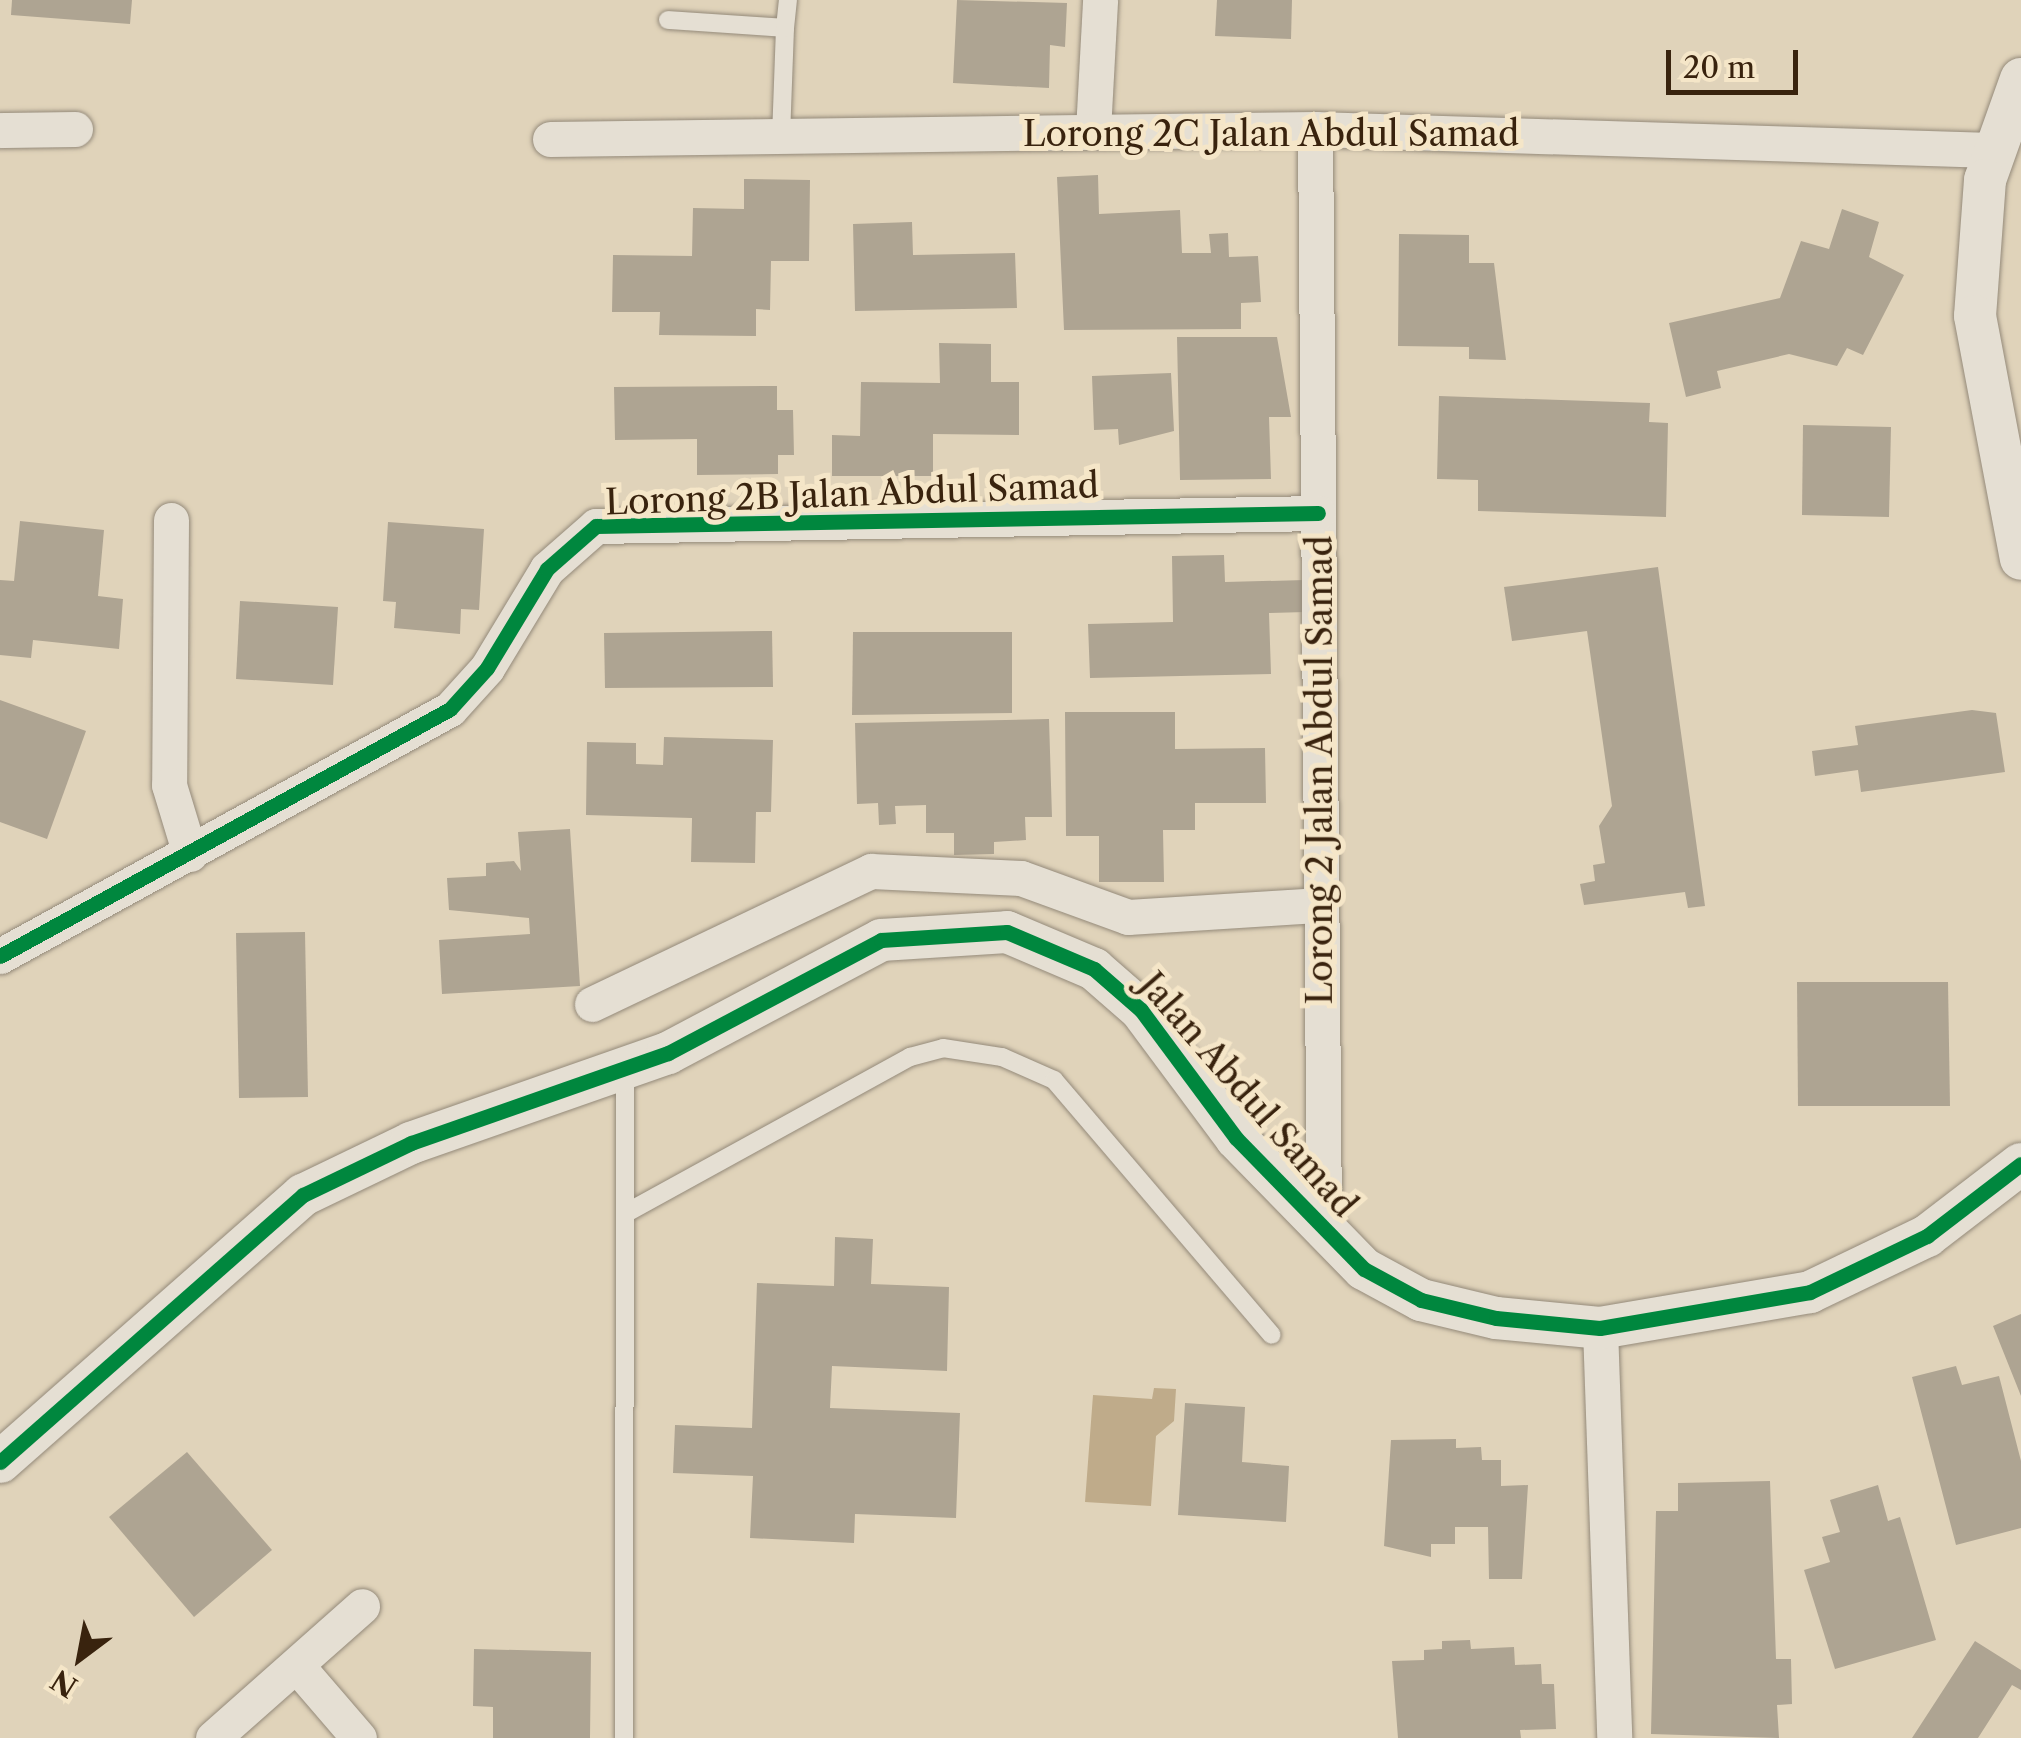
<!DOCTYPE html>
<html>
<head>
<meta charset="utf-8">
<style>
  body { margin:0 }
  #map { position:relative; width:2021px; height:1738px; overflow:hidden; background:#e0d3ba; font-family:"Libre Caslon Text",serif }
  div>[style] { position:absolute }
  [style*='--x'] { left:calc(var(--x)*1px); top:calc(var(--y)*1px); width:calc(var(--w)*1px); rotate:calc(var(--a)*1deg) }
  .water>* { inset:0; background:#bfab8a }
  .building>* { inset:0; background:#aea492 }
  .roads { filter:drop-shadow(0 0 2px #948a7a) drop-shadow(0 0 2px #948a7a) }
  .service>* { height:18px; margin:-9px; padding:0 9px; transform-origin:9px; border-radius:9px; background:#e5dfd3 }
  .minor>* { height:35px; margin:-17.5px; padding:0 17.5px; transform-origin:17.5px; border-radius:17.5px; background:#e5dfd3 }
  .tertiary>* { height:42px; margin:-21px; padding:0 21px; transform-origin:21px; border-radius:21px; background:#e5dfd3 }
  .cycleway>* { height:15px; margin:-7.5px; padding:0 7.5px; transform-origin:7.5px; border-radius:7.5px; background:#00873e }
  span { translate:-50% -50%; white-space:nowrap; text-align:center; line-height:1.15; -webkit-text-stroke:10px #f5e6c8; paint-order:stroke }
  .street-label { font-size:35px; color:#39230e }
  .north { position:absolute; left:30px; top:1608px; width:100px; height:100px; -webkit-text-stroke:8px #f5e6c8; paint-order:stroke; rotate:212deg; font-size:28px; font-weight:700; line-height:40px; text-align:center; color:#39230e }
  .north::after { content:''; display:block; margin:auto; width:35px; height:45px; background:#39230e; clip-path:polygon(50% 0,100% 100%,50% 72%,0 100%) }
  .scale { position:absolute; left:1666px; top:50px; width:132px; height:45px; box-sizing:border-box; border:5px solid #39230e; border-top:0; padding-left:12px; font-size:30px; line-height:35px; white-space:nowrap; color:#39230e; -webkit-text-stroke:8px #f5e6c8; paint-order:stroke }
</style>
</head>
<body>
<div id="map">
  <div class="water">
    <i style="clip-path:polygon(1154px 1388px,1176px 1389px,1174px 1421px,1156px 1436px,1151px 1506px,1085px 1502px,1093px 1395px,1152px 1399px)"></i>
  </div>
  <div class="building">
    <i style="clip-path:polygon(12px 0,132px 0,130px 24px,11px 15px)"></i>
    <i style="clip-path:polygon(957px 0,1067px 3px,1065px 47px,1050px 45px,1049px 88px,953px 83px)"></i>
    <i style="clip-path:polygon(1217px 0,1292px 0,1291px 39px,1215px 36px)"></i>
    <i style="clip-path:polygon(1098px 175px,1099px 214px,1180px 210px,1182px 253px,1211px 253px,1209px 234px,1228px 233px,1229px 257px,1258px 256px,1261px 302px,1241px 303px,1241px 329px,1064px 330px,1057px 177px)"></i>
    <i style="clip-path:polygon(744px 179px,810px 180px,809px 261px,771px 261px,770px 310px,756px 309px,756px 336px,659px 335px,660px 312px,612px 312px,613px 255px,692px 256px,693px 208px,744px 209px)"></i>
    <i style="clip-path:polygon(1842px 209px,1879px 222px,1869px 257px,1904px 275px,1863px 355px,1847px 348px,1837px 366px,1789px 354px,1717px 371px,1721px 388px,1686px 397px,1669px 323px,1780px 298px,1801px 241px,1829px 249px)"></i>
    <i style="clip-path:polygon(912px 222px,913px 255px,1015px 253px,1017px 308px,855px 311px,853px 224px)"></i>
    <i style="clip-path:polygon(1399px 234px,1469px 235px,1469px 263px,1494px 263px,1506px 360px,1469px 359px,1469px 347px,1398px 346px)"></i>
    <i style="clip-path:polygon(1177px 337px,1277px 337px,1291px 417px,1269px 417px,1271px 479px,1180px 480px)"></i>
    <i style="clip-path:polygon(939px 343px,991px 344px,991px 382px,1019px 382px,1019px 435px,933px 434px,933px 476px,832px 476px,832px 435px,860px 436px,861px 382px,940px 383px)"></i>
    <i style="clip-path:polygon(1171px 373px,1174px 431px,1119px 445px,1118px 429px,1094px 430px,1092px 376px)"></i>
    <i style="clip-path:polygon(777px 386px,777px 410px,793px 410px,794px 455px,778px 455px,778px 474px,697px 475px,697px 439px,615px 440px,614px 387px)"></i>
    <i style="clip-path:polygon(1439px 396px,1650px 403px,1649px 422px,1668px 423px,1666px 517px,1478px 511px,1478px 480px,1437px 479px)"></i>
    <i style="clip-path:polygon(1803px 425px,1891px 427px,1889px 517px,1802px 515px)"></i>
    <i style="clip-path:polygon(20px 521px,104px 530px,98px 596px,123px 599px,119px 649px,33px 640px,31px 658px,0 655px,0 580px,14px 581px)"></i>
    <i style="clip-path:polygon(388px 522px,484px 529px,479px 610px,461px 609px,460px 634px,394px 628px,396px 602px,383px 601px)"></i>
    <i style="clip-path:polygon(1224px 555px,1225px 582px,1305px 580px,1306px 612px,1269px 613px,1271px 674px,1090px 678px,1088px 624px,1173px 622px,1172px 556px)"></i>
    <i style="clip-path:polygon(1658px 567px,1705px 906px,1688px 908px,1685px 892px,1584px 905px,1580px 884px,1595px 881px,1593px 865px,1605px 863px,1599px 826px,1612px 806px,1587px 631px,1512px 641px,1504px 587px)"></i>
    <i style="clip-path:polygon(240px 601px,338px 607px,333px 685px,236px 679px)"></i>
    <i style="clip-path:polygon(772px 631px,773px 687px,605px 688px,604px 633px)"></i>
    <i style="clip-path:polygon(853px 632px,1012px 632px,1012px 713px,852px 715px)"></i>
    <i style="clip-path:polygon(0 700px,86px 731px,47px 839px,0 822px)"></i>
    <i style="clip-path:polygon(1972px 710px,1996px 713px,2005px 772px,1861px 792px,1858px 770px,1815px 776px,1812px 751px,1858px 745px,1855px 726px)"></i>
    <i style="clip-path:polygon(1065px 712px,1175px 712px,1175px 749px,1265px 748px,1266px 803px,1195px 803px,1195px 830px,1163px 830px,1164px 882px,1099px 882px,1099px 836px,1066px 836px)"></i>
    <i style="clip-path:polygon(1049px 719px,1052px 817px,1025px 817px,1026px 840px,994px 842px,994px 854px,954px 855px,954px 833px,926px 833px,926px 805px,895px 806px,896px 824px,879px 825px,878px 803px,857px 804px,855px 723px)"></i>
    <i style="clip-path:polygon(664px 737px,773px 740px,771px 812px,756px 812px,755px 863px,691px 862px,692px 818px,586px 815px,587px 742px,636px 743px,636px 764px,663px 765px)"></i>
    <i style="clip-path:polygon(570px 829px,580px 986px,442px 994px,439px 940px,530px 934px,529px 918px,449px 910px,447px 878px,486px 876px,486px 863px,514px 861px,521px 871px,518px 832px)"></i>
    <i style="clip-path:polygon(305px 932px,308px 1097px,239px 1098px,236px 933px)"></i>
    <i style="clip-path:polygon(1797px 982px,1948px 982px,1950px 1106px,1798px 1106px)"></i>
    <i style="clip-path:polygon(835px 1237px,873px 1239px,871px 1284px,949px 1287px,947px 1371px,832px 1366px,830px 1408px,960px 1413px,956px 1518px,855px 1514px,854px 1543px,750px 1538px,753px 1476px,673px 1473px,675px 1425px,752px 1428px,757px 1283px,834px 1286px)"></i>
    <i style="clip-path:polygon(2021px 1314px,2021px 1396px,1993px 1326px)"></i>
    <i style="clip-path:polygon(1956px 1366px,1962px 1385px,1999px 1376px,2021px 1461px,2021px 1528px,1956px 1545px,1912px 1377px)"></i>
    <i style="clip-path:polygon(1185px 1403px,1245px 1407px,1242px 1462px,1289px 1466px,1286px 1522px,1178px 1515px)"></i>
    <i style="clip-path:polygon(1456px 1439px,1456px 1448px,1481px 1447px,1482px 1460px,1501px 1460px,1501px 1486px,1528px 1485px,1522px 1579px,1489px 1579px,1488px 1527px,1455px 1527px,1455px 1544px,1431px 1544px,1431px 1557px,1384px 1546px,1391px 1440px)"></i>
    <i style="clip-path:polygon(187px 1452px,272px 1550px,194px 1617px,109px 1517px)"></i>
    <i style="clip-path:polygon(1770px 1481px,1776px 1659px,1791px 1659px,1792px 1704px,1777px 1705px,1779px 1738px,1651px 1734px,1656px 1511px,1678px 1511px,1678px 1483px)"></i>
    <i style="clip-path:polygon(1878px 1485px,1888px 1521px,1900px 1517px,1936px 1640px,1835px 1669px,1804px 1570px,1830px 1562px,1822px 1537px,1840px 1532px,1830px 1500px)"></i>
    <i style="clip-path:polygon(1470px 1640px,1471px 1649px,1514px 1647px,1515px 1665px,1541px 1664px,1542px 1684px,1554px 1684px,1556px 1729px,1520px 1730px,1521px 1738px,1398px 1738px,1392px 1661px,1424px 1660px,1424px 1650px,1442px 1649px,1442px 1641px)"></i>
    <i style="clip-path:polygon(1975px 1641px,2021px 1670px,2021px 1690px,2012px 1685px,1978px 1738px,1912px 1738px)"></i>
    <i style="clip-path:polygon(474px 1649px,591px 1652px,590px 1738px,493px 1738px,493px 1707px,473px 1706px)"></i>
  </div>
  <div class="roads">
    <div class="service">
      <i style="--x:668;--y:20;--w:117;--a:3.9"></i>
      <i style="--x:785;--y:28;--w:107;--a:92.1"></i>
      <i style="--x:785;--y:28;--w:28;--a:-84"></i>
      <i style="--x:628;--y:1212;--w:322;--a:-28.8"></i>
      <i style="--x:910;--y:1057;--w:34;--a:-15"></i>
      <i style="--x:943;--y:1048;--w:60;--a:8.7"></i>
      <i style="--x:1002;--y:1057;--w:57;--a:23.9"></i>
      <i style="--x:1054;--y:1080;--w:335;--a:49.5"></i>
      <i style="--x:624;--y:1738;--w:668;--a:-89.91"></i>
    </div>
    <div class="minor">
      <i style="--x:1315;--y:129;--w:1101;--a:89.53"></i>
      <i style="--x:0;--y:130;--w:75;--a:-0.8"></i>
      <i style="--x:1093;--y:131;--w:131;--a:-86.9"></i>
      <i style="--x:550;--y:139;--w:765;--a:-0.75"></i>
      <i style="--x:1315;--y:129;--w:677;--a:1.78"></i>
      <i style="--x:171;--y:520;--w:265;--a:90.4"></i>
      <i style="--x:169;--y:785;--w:72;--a:73.1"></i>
      <i style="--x:0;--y:956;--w:513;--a:-28.76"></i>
      <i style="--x:450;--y:709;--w:55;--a:-47.9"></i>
      <i style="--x:487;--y:668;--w:116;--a:-58.8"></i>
      <i style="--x:547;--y:569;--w:65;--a:-41.3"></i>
      <i style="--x:596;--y:526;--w:722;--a:-1.03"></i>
      <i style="--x:592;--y:1004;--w:309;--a:-25.5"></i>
      <i style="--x:871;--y:871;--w:150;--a:2.7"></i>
      <i style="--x:1021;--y:878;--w:114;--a:20"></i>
      <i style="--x:1128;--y:917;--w:193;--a:-3.6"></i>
      <i style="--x:1600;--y:1328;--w:410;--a:88"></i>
      <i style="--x:297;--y:1666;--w:95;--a:49.3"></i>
      <i style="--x:213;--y:1738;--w:199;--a:-41.5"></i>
    </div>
    <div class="tertiary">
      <i style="--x:2021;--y:79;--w:107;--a:109.6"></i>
      <i style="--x:1985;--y:180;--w:136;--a:94.2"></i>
      <i style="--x:1975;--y:316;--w:247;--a:79.3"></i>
      <i style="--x:0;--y:1462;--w:404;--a:-41.4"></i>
      <i style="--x:303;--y:1195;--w:120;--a:-25.7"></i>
      <i style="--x:411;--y:1143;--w:272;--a:-19.3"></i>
      <i style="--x:668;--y:1053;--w:241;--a:-27.9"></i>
      <i style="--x:881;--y:940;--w:126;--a:-3.6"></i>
      <i style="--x:1007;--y:932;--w:95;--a:23"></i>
      <i style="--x:1094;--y:969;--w:62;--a:41.1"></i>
      <i style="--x:1141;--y:1010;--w:159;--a:53.4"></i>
      <i style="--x:1236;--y:1138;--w:183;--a:45.7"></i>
      <i style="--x:1364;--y:1269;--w:65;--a:28.5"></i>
      <i style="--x:1421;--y:1300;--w:77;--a:13.5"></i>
      <i style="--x:1496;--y:1318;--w:104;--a:5.5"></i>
      <i style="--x:1600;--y:1328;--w:213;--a:-9.7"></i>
      <i style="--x:1810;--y:1292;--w:130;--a:-25.6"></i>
      <i style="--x:1927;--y:1236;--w:118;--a:-37.5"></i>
    </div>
  </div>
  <div class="cycleway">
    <i style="--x:0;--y:956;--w:513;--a:-28.76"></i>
    <i style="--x:450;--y:709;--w:55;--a:-47.9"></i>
    <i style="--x:487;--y:668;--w:116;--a:-58.8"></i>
    <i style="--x:547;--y:569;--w:65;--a:-41.3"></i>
    <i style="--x:596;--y:526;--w:722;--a:-1.03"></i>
    <i style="--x:0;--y:1462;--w:404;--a:-41.4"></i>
    <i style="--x:303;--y:1195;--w:120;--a:-25.7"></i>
    <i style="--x:411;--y:1143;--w:272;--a:-19.3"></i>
    <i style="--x:668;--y:1053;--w:241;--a:-27.9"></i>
    <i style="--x:881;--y:940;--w:126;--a:-3.6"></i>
    <i style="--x:1007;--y:932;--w:95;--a:23"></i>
    <i style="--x:1094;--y:969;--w:62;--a:41.1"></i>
    <i style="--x:1141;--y:1010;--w:159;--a:53.4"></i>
    <i style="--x:1236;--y:1138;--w:183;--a:45.7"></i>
    <i style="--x:1364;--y:1269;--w:65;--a:28.5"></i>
    <i style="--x:1421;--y:1300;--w:77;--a:13.5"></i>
    <i style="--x:1496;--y:1318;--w:104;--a:5.5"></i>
    <i style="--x:1600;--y:1328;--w:213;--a:-9.7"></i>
    <i style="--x:1810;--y:1292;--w:130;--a:-25.6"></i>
    <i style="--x:1927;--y:1236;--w:118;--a:-37.5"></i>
  </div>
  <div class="street-label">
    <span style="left:1271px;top:134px">Lorong 2C Jalan Abdul Samad</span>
    <span style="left:852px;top:494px;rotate:-2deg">Lorong 2B Jalan Abdul Samad</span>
    <span style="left:1320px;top:770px;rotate:-90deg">Lorong 2 Jalan Abdul Samad</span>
    <span style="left:1248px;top:1095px;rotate:49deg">Jalan Abdul Samad</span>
  </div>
  <div class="north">N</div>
  <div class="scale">20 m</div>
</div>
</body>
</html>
